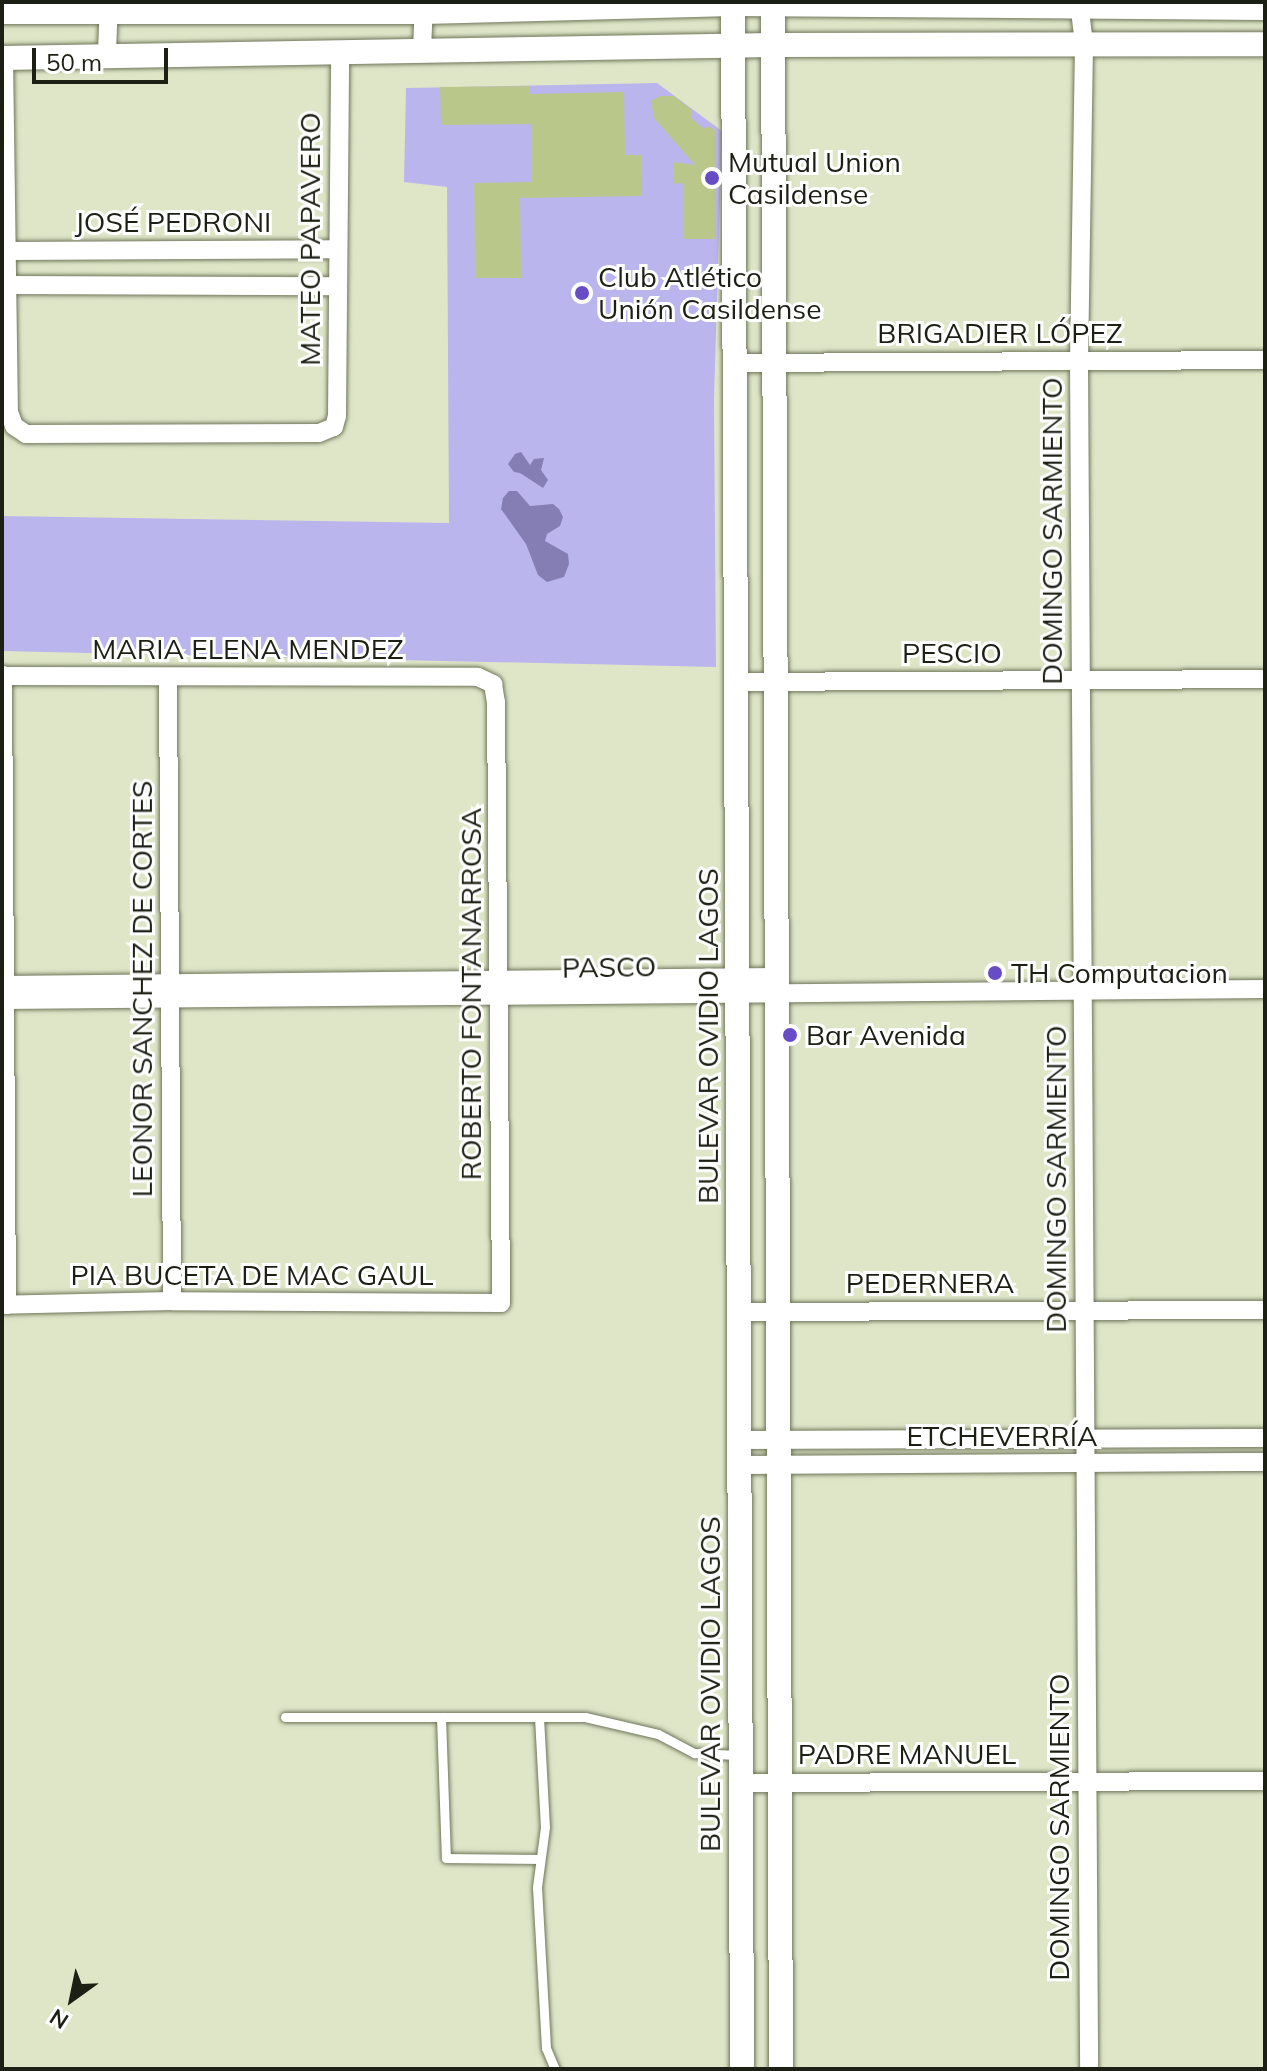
<!DOCTYPE html>
<html>
<head>
<meta charset="utf-8">
<style>
  body { margin:0 }
  #map { position:relative; width:1267px; height:2071px; overflow:hidden; background:#dfe6c8; font-family:Mulish,sans-serif }
  div>[style] { position:absolute }
  [style*='--x'] { left:calc(var(--x)*1px); top:calc(var(--y)*1px); width:calc(var(--w)*1px); rotate:calc(var(--a)*1deg) }
  .green>* { inset:0; background:#bbb5ee }
  .water>* { inset:0; background:#847eb4 }
  .building>* { inset:0; background:#bac78b }
  .roads { filter:drop-shadow(0 0 2px #70765b) drop-shadow(0 0 2px #70765b) }
  .lane>* { height:9px; margin:-4.5px; padding:0 4.5px; transform-origin:4.5px; border-radius:4.5px; background:#fff }
  .street>* { height:18px; margin:-9px; padding:0 9px; transform-origin:9px; border-radius:9px; background:#fff }
  .secondary>* { height:24px; margin:-12px; padding:0 12px; transform-origin:12px; border-radius:12px; background:#fff }
  .dots>* { width:22px; height:22px; translate:-50% -50%; box-sizing:border-box; border:4px solid #fff; border-radius:50% }
  span { translate:-50% -50%; white-space:nowrap; text-align:center; line-height:1.15; -webkit-text-stroke:6px #fff; paint-order:stroke }
  .poi-label { font-size:28px; color:#1c1f14 }
  .left { translate:0 -50%; text-align:left }
  .street-label { font-size:28px; color:#1c1f14 }
  .frame { position:absolute; inset:0; border:4px solid #1c1f14; pointer-events:none }
  .north { position:absolute; left:32px; top:1959px; width:80px; height:80px; -webkit-text-stroke:6px #fff; paint-order:stroke; rotate:213deg; font-size:22px; font-weight:700; line-height:32px; text-align:center; color:#1c1f14 }
  .north::after { content:''; display:block; margin:auto; width:28px; height:36px; background:#1c1f14; clip-path:polygon(50% 0,100% 100%,50% 72%,0 100%) }
  .scale { position:absolute; left:32px; top:48px; width:136px; height:36px; box-sizing:border-box; border:4px solid #1c1f14; border-top:0; padding-left:10px; font-size:24px; line-height:28px; white-space:nowrap; color:#1c1f14; -webkit-text-stroke:6px #fff; paint-order:stroke }
</style>
</head>
<body>
<div id="map">
  <div class="green">
    <i style="clip-path:polygon(657px 83px,722px 131px,714px 399px,716px 667px,2px 651px,2px 516px,449px 523px,447px 187px,404px 182px,406px 88px)"></i>
  </div>
  <div class="water">
    <i style="clip-path:polygon(521px 452px,530px 465px,534px 459px,544px 458px,541px 470px,548px 480px,543px 488px,520px 473px,514px 472px,508px 464px,515px 454px)"></i>
    <i style="clip-path:polygon(509px 491px,517px 491px,530px 506px,553px 504px,559px 509px,563px 517px,560px 526px,547px 534px,545px 541px,568px 554px,569px 564px,564px 577px,547px 582px,538px 575px,526px 544px,501px 509px,503px 498px)"></i>
  </div>
  <div class="building">
    <i style="clip-path:polygon(530px 86px,530px 94px,624px 92px,625px 155px,641px 155px,642px 196px,520px 198px,521px 278px,475px 278px,474px 183px,532px 182px,531px 124px,441px 125px,440px 87px)"></i>
    <i style="clip-path:polygon(660px 96px,674px 96px,692px 110px,692px 119px,703px 128px,711px 127px,716px 131px,716px 239px,684px 239px,684px 183px,673px 184px,674px 162px,695px 165px,654px 118px,651px 101px)"></i>
  </div>
  <div class="roads">
    <div class="lane">
      <i style="--x:285;--y:1717;--w:300;--a:0"></i>
      <i style="--x:585;--y:1717;--w:75;--a:13.1"></i>
      <i style="--x:658;--y:1734;--w:41;--a:27.8"></i>
      <i style="--x:694;--y:1753;--w:43;--a:2.7"></i>
      <i style="--x:441;--y:1717;--w:141;--a:88"></i>
      <i style="--x:446;--y:1858;--w:93;--a:0.6"></i>
      <i style="--x:539;--y:1717;--w:110;--a:86.9"></i>
      <i style="--x:545;--y:1827;--w:61;--a:97.6"></i>
      <i style="--x:537;--y:1887;--w:161;--a:86.8"></i>
      <i style="--x:546;--y:2048;--w:23;--a:67"></i>
    </div>
    <div class="street">
      <i style="--x:1079;--y:2;--w:42;--a:83.2"></i>
      <i style="--x:1084;--y:44;--w:317;--a:90.9"></i>
      <i style="--x:1079;--y:361;--w:1708;--a:89.66"></i>
      <i style="--x:422;--y:50;--w:48;--a:-87.6"></i>
      <i style="--x:107;--y:53;--w:51;--a:-87.8"></i>
      <i style="--x:4;--y:58;--w:354;--a:89.2"></i>
      <i style="--x:9;--y:412;--w:15;--a:70"></i>
      <i style="--x:14;--y:426;--w:14;--a:34"></i>
      <i style="--x:26;--y:434;--w:293;--a:-0.2"></i>
      <i style="--x:319;--y:433;--w:16;--a:-22"></i>
      <i style="--x:334;--y:427;--w:11;--a:-75"></i>
      <i style="--x:337;--y:416;--w:365;--a:-89.5"></i>
      <i style="--x:8;--y:251;--w:330;--a:-0.3"></i>
      <i style="--x:8;--y:285;--w:329;--a:0.2"></i>
      <i style="--x:735;--y:363;--w:530;--a:-0.32"></i>
      <i style="--x:3;--y:675;--w:630;--a:89.64"></i>
      <i style="--x:2;--y:676;--w:476;--a:0.1"></i>
      <i style="--x:478;--y:677;--w:17;--a:25"></i>
      <i style="--x:493;--y:684;--w:18;--a:81"></i>
      <i style="--x:496;--y:702;--w:601;--a:89.52"></i>
      <i style="--x:501;--y:1303;--w:329;--a:-179.7"></i>
      <i style="--x:172;--y:1301;--w:170;--a:178.7"></i>
      <i style="--x:168;--y:678;--w:623;--a:89.63"></i>
      <i style="--x:736;--y:682;--w:529;--a:-0.32"></i>
      <i style="--x:2;--y:985;--w:775;--a:-0.59"></i>
      <i style="--x:2;--y:1000;--w:1263;--a:-0.5"></i>
      <i style="--x:740;--y:1312;--w:525;--a:-0.22"></i>
      <i style="--x:740;--y:1440;--w:525;--a:-0.22"></i>
      <i style="--x:740;--y:1465;--w:525;--a:-0.33"></i>
      <i style="--x:741;--y:1783;--w:524;--a:-0.22"></i>
    </div>
    <div class="secondary">
      <i style="--x:733;--y:2;--w:2067;--a:89.75"></i>
      <i style="--x:773;--y:2;--w:2067;--a:89.78"></i>
      <i style="--x:2;--y:12;--w:422;--a:0"></i>
      <i style="--x:424;--y:12;--w:309;--a:-1.5"></i>
      <i style="--x:733;--y:4;--w:532;--a:0.43"></i>
      <i style="--x:2;--y:58;--w:771;--a:-0.97"></i>
      <i style="--x:773;--y:45;--w:492;--a:-0.1"></i>
    </div>
  </div>
  <div class="dots">
    <i style="left:712px;top:178px;background:#684cc5"></i>
    <i style="left:582px;top:293px;background:#684cc5"></i>
    <i style="left:995px;top:973px;background:#684cc5"></i>
    <i style="left:790px;top:1035px;background:#684cc5"></i>
  </div>
  <div class="poi-label">
    <span class="left" style="left:728px;top:178px">Mutual Union<br>Casildense</span>
    <span class="left" style="left:598px;top:293px">Club Atlético<br>Unión Casildense</span>
    <span class="left" style="left:1011px;top:973px">TH Computacion</span>
    <span class="left" style="left:806px;top:1035px">Bar Avenida</span>
  </div>
  <div class="street-label">
    <span style="left:173px;top:222px">JOSÉ PEDRONI</span>
    <span style="left:310px;top:239px;rotate:-90deg">MATEO PAPAVERO</span>
    <span style="left:1000px;top:333px">BRIGADIER LÓPEZ</span>
    <span style="left:1052px;top:531px;rotate:-90deg">DOMINGO SARMIENTO</span>
    <span style="left:248px;top:649px">MARIA ELENA MENDEZ</span>
    <span style="left:952px;top:653px">PESCIO</span>
    <span style="left:609px;top:967px;rotate:-1deg">PASCO</span>
    <span style="left:142px;top:989px;rotate:-90deg">LEONOR SANCHEZ DE CORTES</span>
    <span style="left:471px;top:994px;rotate:-90deg">ROBERTO FONTANARROSA</span>
    <span style="left:708px;top:1036px;rotate:-90deg">BULEVAR OVIDIO LAGOS</span>
    <span style="left:1056px;top:1179px;rotate:-90deg">DOMINGO SARMIENTO</span>
    <span style="left:252px;top:1275px">PIA BUCETA DE MAC GAUL</span>
    <span style="left:930px;top:1283px">PEDERNERA</span>
    <span style="left:1002px;top:1436px">ETCHEVERRÍA</span>
    <span style="left:710px;top:1684px;rotate:-90deg">BULEVAR OVIDIO LAGOS</span>
    <span style="left:907px;top:1754px">PADRE MANUEL</span>
    <span style="left:1059px;top:1827px;rotate:-90deg">DOMINGO SARMIENTO</span>
  </div>
  <div class="frame"></div>
  <div class="north">N</div>
  <div class="scale">50 m</div>
</div>
</body>
</html>
